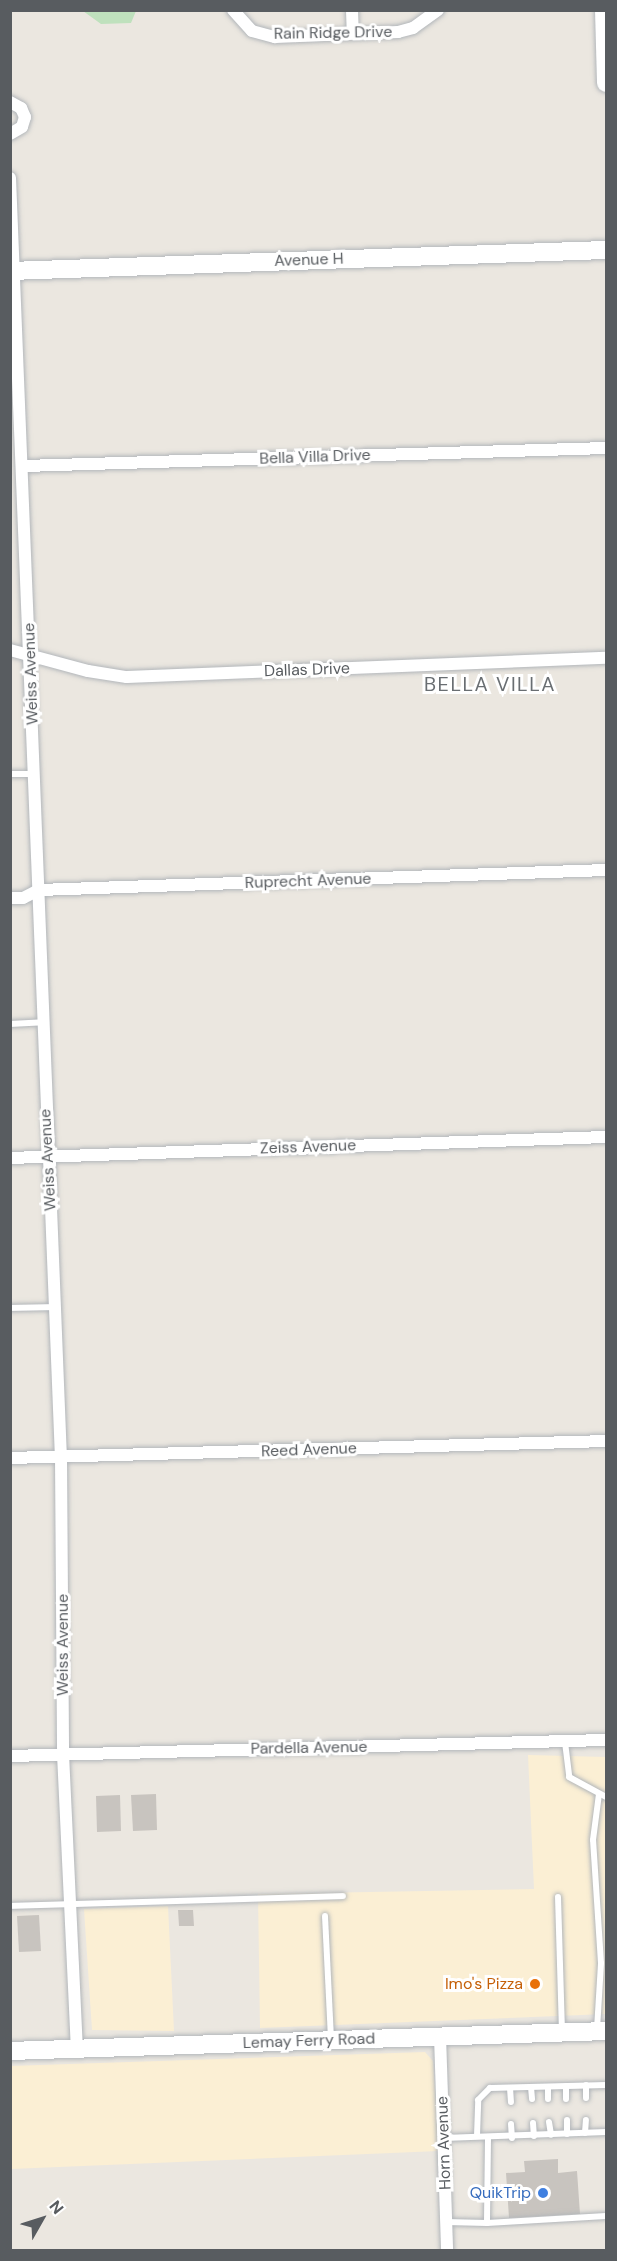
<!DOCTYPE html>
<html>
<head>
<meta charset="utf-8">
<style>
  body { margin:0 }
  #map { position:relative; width:617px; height:2261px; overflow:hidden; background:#ebe7e0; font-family:"DM Sans",sans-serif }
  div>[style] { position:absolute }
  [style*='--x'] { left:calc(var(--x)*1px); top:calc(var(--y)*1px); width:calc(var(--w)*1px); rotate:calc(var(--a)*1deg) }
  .commercial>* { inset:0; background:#fbefd4 }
  .green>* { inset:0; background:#bfe1bd }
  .building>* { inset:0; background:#c8c4bf }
  .roads { filter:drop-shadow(0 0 2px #b2b6ba) drop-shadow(0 0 2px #b2b6ba) }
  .lane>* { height:6px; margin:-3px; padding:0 3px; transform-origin:3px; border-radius:3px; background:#fff }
  .street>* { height:12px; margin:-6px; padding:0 6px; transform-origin:6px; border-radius:6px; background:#fff }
  .secondary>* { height:18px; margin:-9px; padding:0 9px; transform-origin:9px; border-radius:9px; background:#fff }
  .dots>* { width:16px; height:16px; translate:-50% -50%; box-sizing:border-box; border:3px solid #fff; border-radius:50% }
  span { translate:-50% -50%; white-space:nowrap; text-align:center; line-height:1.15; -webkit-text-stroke:6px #fff; paint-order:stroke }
  .street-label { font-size:16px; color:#585c60 }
  .food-label { font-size:16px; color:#c56008 }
  .right { translate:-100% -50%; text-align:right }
  .shop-label { font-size:16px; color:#366cbe }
  .quarter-label { font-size:20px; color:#696e72; letter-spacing:1.5px }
  .frame { position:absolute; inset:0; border:12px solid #585c60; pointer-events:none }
  .north { position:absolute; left:12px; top:2189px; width:60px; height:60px; -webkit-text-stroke:4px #fff; paint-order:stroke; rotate:51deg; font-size:16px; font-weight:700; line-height:24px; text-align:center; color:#585c60 }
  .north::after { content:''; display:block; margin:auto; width:21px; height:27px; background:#585c60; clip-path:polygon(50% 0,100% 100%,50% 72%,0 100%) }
</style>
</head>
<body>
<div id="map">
  <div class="commercial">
    <i style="clip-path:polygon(528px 1755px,606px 1757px,606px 2014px,260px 2028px,258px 1894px,534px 1889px)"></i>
    <i style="clip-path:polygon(168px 1906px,174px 2031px,92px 2030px,84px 1909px)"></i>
    <i style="clip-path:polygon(425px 2052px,433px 2061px,439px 2151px,11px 2169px,10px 2066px)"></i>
  </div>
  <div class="green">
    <i style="clip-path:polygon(10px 11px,11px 10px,136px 11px,131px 23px,101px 24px,83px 11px)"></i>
  </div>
  <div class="building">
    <i style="clip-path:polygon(156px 1794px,157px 1830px,133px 1831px,131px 1795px)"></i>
    <i style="clip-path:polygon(120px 1795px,121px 1831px,97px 1832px,96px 1796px)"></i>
    <i style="clip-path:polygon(178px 1910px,193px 1910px,194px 1926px,179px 1926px)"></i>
    <i style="clip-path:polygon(39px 1915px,41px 1951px,19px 1952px,17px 1916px)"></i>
    <i style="clip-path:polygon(558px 2159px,558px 2173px,577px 2171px,580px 2214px,509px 2218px,506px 2173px,525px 2172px,524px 2161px)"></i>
  </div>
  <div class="roads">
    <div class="lane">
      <i style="--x:10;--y:774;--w:24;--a:0"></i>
      <i style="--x:10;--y:1024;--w:33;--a:-3"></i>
      <i style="--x:10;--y:1308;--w:45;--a:-1.3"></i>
      <i style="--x:565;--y:1742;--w:35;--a:83"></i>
      <i style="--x:569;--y:1777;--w:42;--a:28.4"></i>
      <i style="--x:558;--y:1897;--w:135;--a:88.3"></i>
      <i style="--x:10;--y:1906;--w:333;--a:-1.7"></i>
      <i style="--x:325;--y:1916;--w:124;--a:87.2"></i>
      <i style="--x:597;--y:2029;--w:66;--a:-86.5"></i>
      <i style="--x:601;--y:1963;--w:123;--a:-93.7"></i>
      <i style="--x:593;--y:1840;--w:46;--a:-82.6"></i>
      <i style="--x:566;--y:2086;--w:13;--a:90"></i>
      <i style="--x:531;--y:2087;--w:12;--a:85"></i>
      <i style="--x:548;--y:2087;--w:12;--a:90"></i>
      <i style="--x:510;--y:2088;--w:14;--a:86"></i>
      <i style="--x:586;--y:2098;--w:13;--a:-90"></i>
      <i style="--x:567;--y:2120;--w:14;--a:90"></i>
      <i style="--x:549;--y:2122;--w:13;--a:81"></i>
      <i style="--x:533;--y:2123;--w:13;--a:86"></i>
      <i style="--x:511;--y:2124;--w:14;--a:86"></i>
      <i style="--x:585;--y:2133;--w:13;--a:-86"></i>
      <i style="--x:477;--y:2136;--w:36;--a:-88"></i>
      <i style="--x:478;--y:2100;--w:17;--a:-45"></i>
      <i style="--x:490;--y:2088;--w:116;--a:-1.5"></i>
      <i style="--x:444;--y:2138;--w:162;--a:-2.1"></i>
      <i style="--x:488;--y:2139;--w:84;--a:90.7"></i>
      <i style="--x:487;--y:2223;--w:119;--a:-3.4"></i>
      <i style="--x:446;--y:2222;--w:41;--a:1.4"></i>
    </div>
    <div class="street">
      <i style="--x:233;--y:10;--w:28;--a:48"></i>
      <i style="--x:252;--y:31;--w:24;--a:15"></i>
      <i style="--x:275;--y:37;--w:123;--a:-2.3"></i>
      <i style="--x:398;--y:32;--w:16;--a:-15"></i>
      <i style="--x:413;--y:28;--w:31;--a:-36"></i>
      <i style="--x:352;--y:10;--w:23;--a:88"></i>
      <i style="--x:10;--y:102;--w:13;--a:29"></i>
      <i style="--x:21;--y:108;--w:10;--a:66"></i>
      <i style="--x:25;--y:117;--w:10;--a:107"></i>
      <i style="--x:22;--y:127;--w:14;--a:150"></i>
      <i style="--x:10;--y:178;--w:1280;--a:87.72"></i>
      <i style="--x:61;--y:1457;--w:297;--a:89.6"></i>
      <i style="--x:63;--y:1754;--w:295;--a:87.3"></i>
      <i style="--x:24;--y:466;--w:582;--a:-1.77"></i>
      <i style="--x:10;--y:650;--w:81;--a:15.1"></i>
      <i style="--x:88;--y:671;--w:39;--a:9"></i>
      <i style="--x:127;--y:677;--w:479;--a:-2.3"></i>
      <i style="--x:10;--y:898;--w:13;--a:0"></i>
      <i style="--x:23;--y:898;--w:18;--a:-27"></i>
      <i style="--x:39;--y:890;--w:567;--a:-2.02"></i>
      <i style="--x:10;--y:1158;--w:596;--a:-2.02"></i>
      <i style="--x:10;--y:1458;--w:596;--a:-1.63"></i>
      <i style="--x:10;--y:1756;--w:596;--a:-1.54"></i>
      <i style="--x:440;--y:2036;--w:214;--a:88.1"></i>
    </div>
    <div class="secondary">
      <i style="--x:604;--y:10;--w:73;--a:88.4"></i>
      <i style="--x:10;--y:271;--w:596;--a:-2.02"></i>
      <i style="--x:10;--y:2051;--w:596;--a:-1.92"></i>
    </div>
  </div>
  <div class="dots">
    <i style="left:535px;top:1984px;background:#e8710a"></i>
    <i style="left:543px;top:2193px;background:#3f7fe0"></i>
  </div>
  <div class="street-label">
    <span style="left:333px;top:33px;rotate:-1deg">Rain Ridge Drive</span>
    <span style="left:309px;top:260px;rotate:-2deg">Avenue H</span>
    <span style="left:315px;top:457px;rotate:-2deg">Bella Villa Drive</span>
    <span style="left:307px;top:670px;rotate:-2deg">Dallas Drive</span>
    <span style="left:31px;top:674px;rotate:-92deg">Weiss Avenue</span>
    <span style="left:308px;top:881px;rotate:-2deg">Ruprecht Avenue</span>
    <span style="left:308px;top:1147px;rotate:-2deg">Zeiss Avenue</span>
    <span style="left:48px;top:1160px;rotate:-93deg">Weiss Avenue</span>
    <span style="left:309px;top:1450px;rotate:-2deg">Reed Avenue</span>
    <span style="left:63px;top:1645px;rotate:-90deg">Weiss Avenue</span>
    <span style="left:309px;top:1748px;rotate:-1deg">Pardella Avenue</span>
    <span style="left:309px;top:2041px;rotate:-2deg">Lemay Ferry Road</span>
    <span style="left:444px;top:2143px;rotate:-92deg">Horn Avenue</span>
  </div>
  <div class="food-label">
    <span class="right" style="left:523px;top:1984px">Imo's Pizza</span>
  </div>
  <div class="shop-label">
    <span class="right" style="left:531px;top:2193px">QuikTrip</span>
  </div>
  <div class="quarter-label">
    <span style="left:490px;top:684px">BELLA VILLA</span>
  </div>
  <div class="frame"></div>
  <div class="north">N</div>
</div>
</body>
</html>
